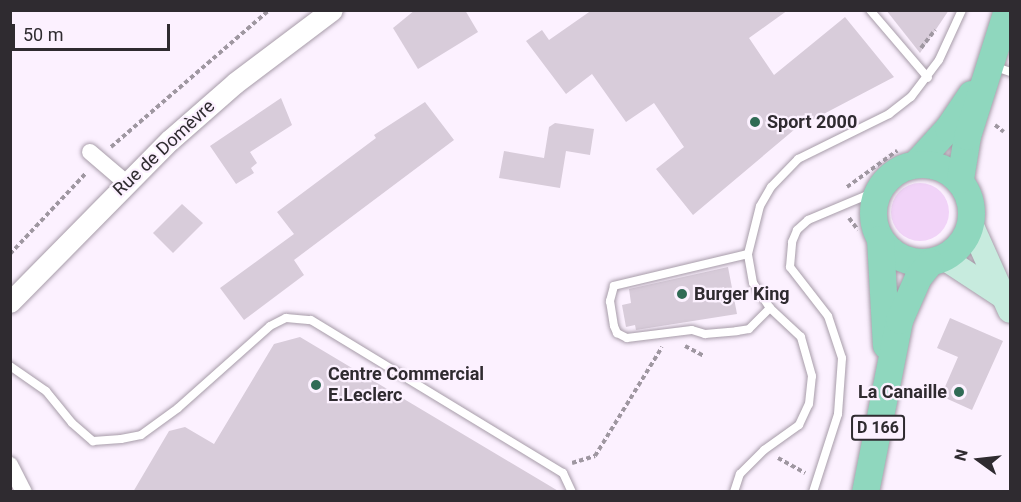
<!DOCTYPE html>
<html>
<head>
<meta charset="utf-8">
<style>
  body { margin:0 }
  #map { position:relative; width:1021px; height:502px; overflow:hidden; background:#fcf1ff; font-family:Roboto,sans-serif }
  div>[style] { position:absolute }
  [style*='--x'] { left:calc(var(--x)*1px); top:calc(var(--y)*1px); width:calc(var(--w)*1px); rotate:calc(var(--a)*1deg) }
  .green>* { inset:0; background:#f1d3f8 }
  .round { border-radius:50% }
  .building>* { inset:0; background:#d8ccda }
  .path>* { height:4px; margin-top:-2px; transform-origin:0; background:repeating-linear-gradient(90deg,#9f97a1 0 4.5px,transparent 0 7.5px) }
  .roads { filter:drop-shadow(0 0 2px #a79ca9) drop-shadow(0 0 2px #a79ca9) }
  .service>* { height:8px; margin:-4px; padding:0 4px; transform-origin:4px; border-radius:4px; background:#fff }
  .minor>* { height:16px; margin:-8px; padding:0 8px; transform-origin:8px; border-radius:8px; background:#fff }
  .tertiary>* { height:21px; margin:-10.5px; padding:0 10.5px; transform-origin:10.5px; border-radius:10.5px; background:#fff }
  .secondary>* { height:24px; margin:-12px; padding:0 12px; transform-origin:12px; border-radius:12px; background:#c7ebde }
  .primary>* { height:27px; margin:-13.5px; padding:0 13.5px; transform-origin:13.5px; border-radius:13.5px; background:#8fd7be }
  .primary>.ring { margin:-13.5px; padding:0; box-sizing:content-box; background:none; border:27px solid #8fd7be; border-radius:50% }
  .dots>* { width:16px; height:16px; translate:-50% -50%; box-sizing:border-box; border:3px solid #fcf1ff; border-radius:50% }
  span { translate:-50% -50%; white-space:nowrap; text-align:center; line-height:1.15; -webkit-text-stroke:4.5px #fcf1ff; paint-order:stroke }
  .shield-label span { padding:2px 4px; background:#fcf1ff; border:2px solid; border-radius:4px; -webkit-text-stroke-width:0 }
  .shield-label { font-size:16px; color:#2f2b30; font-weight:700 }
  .poi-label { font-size:18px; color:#2f2b30; font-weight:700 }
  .left { translate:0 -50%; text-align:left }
  .right { translate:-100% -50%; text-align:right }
  .street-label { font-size:18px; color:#2f2b30 }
  .frame { position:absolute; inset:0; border:12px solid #2f2b30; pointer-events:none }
  .north { position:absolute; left:949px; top:430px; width:60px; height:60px; -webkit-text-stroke:4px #fcf1ff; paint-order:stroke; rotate:285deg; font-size:16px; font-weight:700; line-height:24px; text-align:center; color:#2f2b30 }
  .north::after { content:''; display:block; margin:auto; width:21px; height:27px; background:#2f2b30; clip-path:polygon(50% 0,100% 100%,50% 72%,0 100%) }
  .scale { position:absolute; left:12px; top:24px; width:158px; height:27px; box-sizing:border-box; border:3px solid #2f2b30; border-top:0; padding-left:8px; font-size:18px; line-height:21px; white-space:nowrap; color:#2f2b30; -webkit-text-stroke:4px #fcf1ff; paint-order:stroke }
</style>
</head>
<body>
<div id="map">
  <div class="green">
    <i class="round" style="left:891px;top:183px;width:58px;height:58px"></i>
  </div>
  <div class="building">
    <i style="clip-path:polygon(415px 10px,465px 10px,478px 32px,418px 69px,393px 28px)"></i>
    <i style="clip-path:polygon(592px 10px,788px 10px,749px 38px,774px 75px,845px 17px,894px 77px,795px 129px,693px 215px,656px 169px,684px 147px,654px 103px,626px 122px,592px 74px,566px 94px,526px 41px,542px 30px,549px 40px)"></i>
    <i style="clip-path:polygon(886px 10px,949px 10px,920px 53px)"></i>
    <i style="clip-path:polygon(281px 98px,292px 125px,250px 152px,257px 163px,251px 168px,254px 173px,236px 184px,210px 146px)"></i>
    <i style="clip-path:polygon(425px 102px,454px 140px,294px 260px,304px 275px,244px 320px,220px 288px,294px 234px,277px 212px,376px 138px,374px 135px)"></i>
    <i style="clip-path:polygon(555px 123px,594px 129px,590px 155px,566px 151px,560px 188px,499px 178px,504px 151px,544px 158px,549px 127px)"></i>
    <i style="clip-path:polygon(182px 204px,203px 223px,173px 253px,153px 233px)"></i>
    <i style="clip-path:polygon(728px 267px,737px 314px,636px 330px,635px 325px,626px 327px,622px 305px,631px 303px,629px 289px)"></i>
    <i style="clip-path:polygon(950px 318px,1003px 341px,972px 410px,941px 396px,958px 357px,937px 348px)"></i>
    <i style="clip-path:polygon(300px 337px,560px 492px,133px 492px,169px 431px,185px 427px,214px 444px,274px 344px)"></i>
  </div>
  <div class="path">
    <i style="--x:921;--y:48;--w:23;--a:-52"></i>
    <i style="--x:995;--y:125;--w:11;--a:38"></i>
    <i style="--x:111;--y:147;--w:209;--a:-40.9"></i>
    <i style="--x:847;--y:187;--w:62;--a:-35.8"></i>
    <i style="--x:849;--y:218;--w:15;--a:53"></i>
    <i style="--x:10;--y:254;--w:112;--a:-46.8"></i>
    <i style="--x:685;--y:346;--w:21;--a:28"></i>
    <i style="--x:778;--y:458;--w:31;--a:29"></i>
    <i style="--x:572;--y:463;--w:24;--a:-17"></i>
    <i style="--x:595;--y:456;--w:128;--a:-58.4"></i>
  </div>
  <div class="roads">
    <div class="service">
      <i style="--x:870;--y:10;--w:89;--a:49.5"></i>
      <i style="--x:993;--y:66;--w:18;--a:19"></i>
      <i style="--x:748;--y:254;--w:138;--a:166.6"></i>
      <i style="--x:614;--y:286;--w:16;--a:105"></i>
      <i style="--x:610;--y:301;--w:25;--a:81"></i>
      <i style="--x:614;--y:326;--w:8;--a:67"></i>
      <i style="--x:617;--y:333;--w:11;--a:27"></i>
      <i style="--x:627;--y:338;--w:65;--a:-7"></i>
      <i style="--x:692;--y:330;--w:14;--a:17"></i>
      <i style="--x:705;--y:334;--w:32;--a:-5"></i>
      <i style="--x:737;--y:331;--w:12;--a:-9"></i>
      <i style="--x:749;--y:329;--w:30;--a:-45"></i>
      <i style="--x:10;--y:366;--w:44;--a:34.8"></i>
      <i style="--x:46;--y:391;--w:41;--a:50.9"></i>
      <i style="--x:72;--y:423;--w:28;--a:41"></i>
      <i style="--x:93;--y:441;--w:28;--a:-4"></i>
      <i style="--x:121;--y:439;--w:20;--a:-11"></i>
      <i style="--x:141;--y:435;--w:46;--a:-36.1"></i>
      <i style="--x:178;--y:408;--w:123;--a:-41.7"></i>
      <i style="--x:270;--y:326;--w:18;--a:-27"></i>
      <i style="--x:286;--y:318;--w:25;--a:5"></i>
      <i style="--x:311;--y:320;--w:295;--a:31.3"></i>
      <i style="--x:563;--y:473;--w:21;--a:65"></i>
      <i style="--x:734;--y:492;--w:19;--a:-72"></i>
      <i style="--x:740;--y:474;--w:34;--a:-45"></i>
      <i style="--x:764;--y:450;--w:43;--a:-35.5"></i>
      <i style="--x:799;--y:425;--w:23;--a:-65"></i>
      <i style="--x:809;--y:404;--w:28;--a:-84"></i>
      <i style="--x:812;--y:376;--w:41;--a:-105.8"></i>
      <i style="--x:801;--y:337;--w:42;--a:-136.9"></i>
      <i style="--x:770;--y:308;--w:30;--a:-124"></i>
      <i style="--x:753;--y:283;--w:29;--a:-100"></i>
      <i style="--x:748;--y:254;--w:49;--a:-76"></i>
      <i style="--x:760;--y:206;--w:22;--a:-60"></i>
      <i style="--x:771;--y:187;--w:39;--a:-46"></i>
      <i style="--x:798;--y:159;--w:102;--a:-26.3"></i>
      <i style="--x:889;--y:114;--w:28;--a:-38"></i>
      <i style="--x:911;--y:97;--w:46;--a:-52.9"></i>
      <i style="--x:939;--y:60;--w:55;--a:-65.3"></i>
      <i style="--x:813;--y:492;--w:82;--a:-72.2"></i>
      <i style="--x:838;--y:414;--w:56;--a:-85.9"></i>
      <i style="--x:842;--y:358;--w:44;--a:-108.4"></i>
      <i style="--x:828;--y:316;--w:62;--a:-127.8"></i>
      <i style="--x:790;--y:267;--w:25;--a:-85"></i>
      <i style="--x:792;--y:242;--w:13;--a:-67"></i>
      <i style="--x:797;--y:230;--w:15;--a:-42"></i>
      <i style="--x:808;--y:220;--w:75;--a:-22.8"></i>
    </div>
    <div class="minor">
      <i style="--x:90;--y:152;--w:46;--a:40.6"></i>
      <i style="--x:10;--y:465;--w:30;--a:63"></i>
    </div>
    <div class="tertiary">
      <i style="--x:10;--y:302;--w:228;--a:-45.4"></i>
      <i style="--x:170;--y:140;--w:86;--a:-41.2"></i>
      <i style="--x:235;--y:83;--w:121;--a:-37"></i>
    </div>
    <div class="secondary">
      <i style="--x:971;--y:224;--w:95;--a:65.9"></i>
      <i style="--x:944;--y:258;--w:73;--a:33.3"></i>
    </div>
    <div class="primary">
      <i style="--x:916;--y:163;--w:47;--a:-47.6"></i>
      <i style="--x:948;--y:128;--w:41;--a:-55.9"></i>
      <i class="ring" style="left:873px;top:164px;width:71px;height:71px"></i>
      <i style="--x:960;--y:179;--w:44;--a:-80.8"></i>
      <i style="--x:967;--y:136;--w:132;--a:-72.4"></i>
      <i style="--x:880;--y:239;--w:106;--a:86.8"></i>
      <i style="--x:865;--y:492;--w:175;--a:-78.8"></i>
      <i style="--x:899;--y:320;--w:47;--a:-66.2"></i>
      <i style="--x:918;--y:277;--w:19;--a:-51"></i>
    </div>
  </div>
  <div class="dots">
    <i style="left:755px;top:122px;background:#306b55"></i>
    <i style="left:682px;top:294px;background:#306b55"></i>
    <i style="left:316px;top:385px;background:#306b55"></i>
    <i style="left:959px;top:392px;background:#306b55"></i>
  </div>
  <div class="shield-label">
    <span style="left:878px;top:428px">D 166</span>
  </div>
  <div class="poi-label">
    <span class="left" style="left:767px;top:122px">Sport 2000</span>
    <span class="left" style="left:694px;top:294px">Burger King</span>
    <span class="left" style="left:328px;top:385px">Centre Commercial<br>E.Leclerc</span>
    <span class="right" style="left:947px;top:392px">La Canaille</span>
  </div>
  <div class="street-label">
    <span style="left:164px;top:148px;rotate:-43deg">Rue de Domèvre</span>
  </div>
  <div class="frame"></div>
  <div class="north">N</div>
  <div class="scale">50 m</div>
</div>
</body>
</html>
